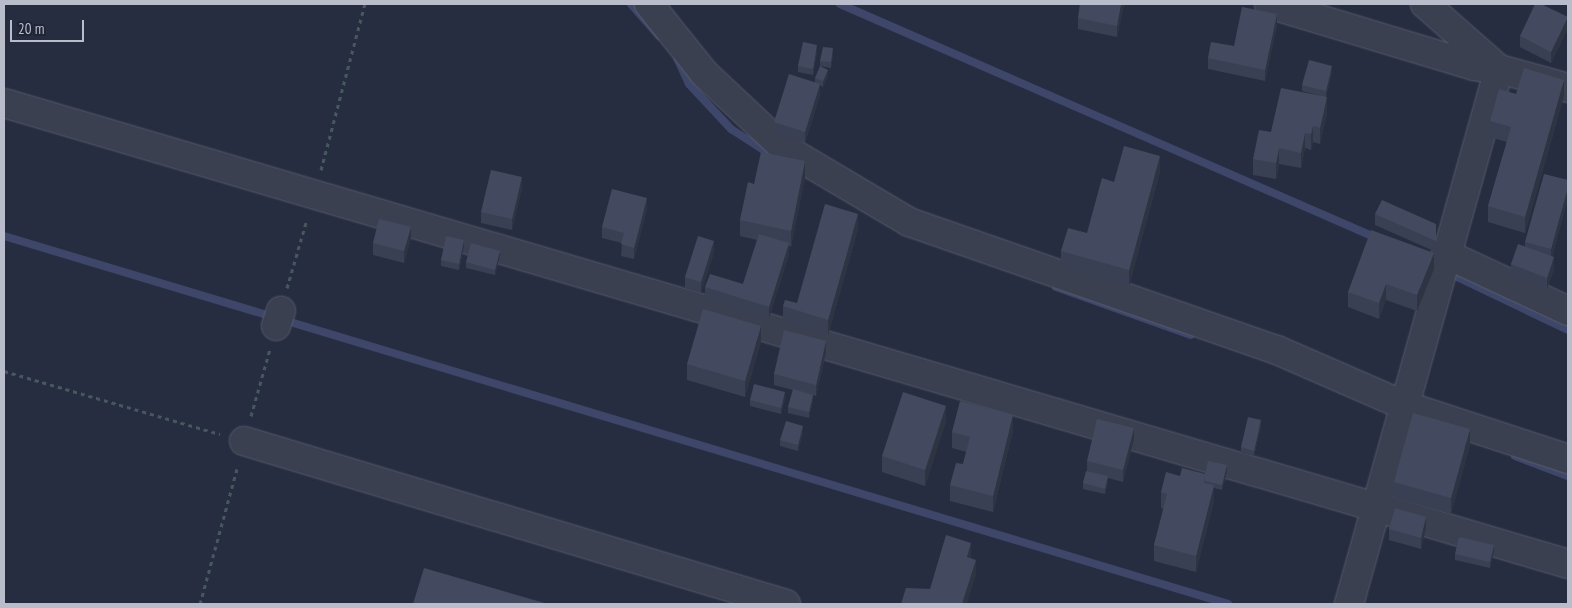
<!DOCTYPE html>
<html>
<head>
<meta charset="utf-8">
<style>
  body { margin:0 }
  #map { position:relative; width:1572px; height:608px; overflow:hidden; background:#272d41; font-family:"PT Sans Narrow",sans-serif }
  div>[style] { position:absolute }
  [style*='--x'] { left:calc(var(--x)*1px); top:calc(var(--y)*1px); width:calc(var(--w)*1px); rotate:calc(var(--a)*1deg) }
  .stream>* { height:8px; margin:-4px; padding:0 4px; transform-origin:4px; border-radius:4px; background:#3e4769 }
  .path>* { height:3px; margin-top:-1.5px; transform-origin:0; background:repeating-linear-gradient(90deg,#47575e 0 4px,transparent 0 8px) }
  .roads { filter:drop-shadow(0 0 1px #565b6b) drop-shadow(0 0 1px #565b6b) }
  .minor>* { height:28px; margin:-14px; padding:0 14px; transform-origin:14px; border-radius:14px; background:#3b4050 }
  .wall>* { inset:0; background:#3a4053 }
  .shaded-wall>* { inset:0; background:#2f3443 }
  .building>* { inset:0; background:#434a60 }
  span { translate:-50% -50%; white-space:nowrap; text-align:center; line-height:1.15; -webkit-text-stroke:4.5px #202536; paint-order:stroke }
  .frame { position:absolute; inset:0; border:5px solid #b8bccb; pointer-events:none }
  .scale { position:absolute; left:10px; top:20px; width:74px; height:22px; box-sizing:border-box; border:2px solid #b8bccb; border-top:0; padding-left:6px; font-size:15px; line-height:18px; white-space:nowrap; color:#b8bccb; -webkit-text-stroke:4px #202536; paint-order:stroke }
</style>
</head>
<body>
<div id="map">
  <div class="stream">
    <i style="--x:631;--y:4;--w:43;--a:48.8"></i>
    <i style="--x:840;--y:4;--w:588;--a:23.56"></i>
    <i style="--x:677;--y:58;--w:29;--a:65"></i>
    <i style="--x:689;--y:84;--w:62;--a:47"></i>
    <i style="--x:731;--y:129;--w:54;--a:32.8"></i>
    <i style="--x:4;--y:236;--w:1278;--a:16.73"></i>
    <i style="--x:1457;--y:277;--w:123;--a:25.5"></i>
    <i style="--x:1056;--y:287;--w:143;--a:19.6"></i>
    <i style="--x:1515;--y:456;--w:57;--a:20.7"></i>
  </div>
  <div class="path">
    <i style="--x:321;--y:170;--w:172;--a:-75.2"></i>
    <i style="--x:287;--y:288;--w:72;--a:-73.8"></i>
    <i style="--x:4;--y:371;--w:225;--a:16.3"></i>
    <i style="--x:251;--y:416;--w:70;--a:-74.2"></i>
    <i style="--x:200;--y:604;--w:144;--a:-74.7"></i>
  </div>
  <div class="roads">
    <div class="minor">
      <i style="--x:649;--y:4;--w:88;--a:51.4"></i>
      <i style="--x:704;--y:73;--w:110;--a:43.2"></i>
      <i style="--x:784;--y:148;--w:145;--a:30.6"></i>
      <i style="--x:909;--y:222;--w:390;--a:19.2"></i>
      <i style="--x:1277;--y:350;--w:137;--a:23.6"></i>
      <i style="--x:1403;--y:405;--w:174;--a:18.1"></i>
      <i style="--x:1269;--y:4;--w:214;--a:16.8"></i>
      <i style="--x:1474;--y:66;--w:25;--a:7"></i>
      <i style="--x:1499;--y:69;--w:556;--a:105.66"></i>
      <i style="--x:1425;--y:4;--w:98;--a:41.3"></i>
      <i style="--x:1499;--y:69;--w:72;--a:15.4"></i>
      <i style="--x:4;--y:103;--w:1631;--a:16.42"></i>
      <i style="--x:1446;--y:254;--w:135;--a:25"></i>
      <i style="--x:276;--y:326;--w:16;--a:-72"></i>
      <i style="--x:244;--y:441;--w:566;--a:16.74"></i>
    </div>
  </div>
  <div class="wall">
    <i style="clip-path:polygon(1124px 4px,1117px 37px,1078px 29px,1078px 18px)"></i>
    <i style="clip-path:polygon(1277px 25px,1265px 81px,1208px 69px,1208px 58px,1234px 46px)"></i>
    <i style="clip-path:polygon(1568px 28px,1551px 63px,1520px 47px,1520px 36px)"></i>
    <i style="clip-path:polygon(817px 51px,813px 75px,798px 72px,798px 66px)"></i>
    <i style="clip-path:polygon(833px 54px,831px 68px,820px 66px,820px 61px)"></i>
    <i style="clip-path:polygon(1332px 72px,1326px 97px,1327px 113px,1320px 144px,1313px 142px,1311px 150px,1305px 148px,1301px 168px,1279px 164px,1276px 179px,1253px 175px,1253px 159px,1271px 132px,1321px 96px,1302px 91px,1302px 85px)"></i>
    <i style="clip-path:polygon(828px 75px,823px 87px,820px 85px,820px 95px,805px 143px,774px 133px,774px 122px,815px 82px,815px 78px)"></i>
    <i style="clip-path:polygon(1516px 94px,1564px 96px,1525px 233px,1488px 222px,1488px 206px,1507px 142px,1490px 137px,1490px 121px)"></i>
    <i style="clip-path:polygon(1160px 172px,1129px 286px,1061px 267px,1061px 251px,1087px 233px)"></i>
    <i style="clip-path:polygon(805px 177px,791px 247px,789px 246px,789px 254px,769px 318px,705px 298px,705px 287px,743px 284px,757px 240px,740px 236px,740px 220px,754px 184px)"></i>
    <i style="clip-path:polygon(1568px 180px,1568px 198px,1552px 257px,1554px 269px,1547px 289px,1511px 275px,1511px 264px,1525px 246px,1525px 242px)"></i>
    <i style="clip-path:polygon(522px 188px,512px 230px,481px 223px,481px 212px)"></i>
    <i style="clip-path:polygon(647px 209px,634px 259px,621px 256px,622px 243px,602px 238px,602px 227px)"></i>
    <i style="clip-path:polygon(1375px 214px,1436px 224px,1436px 252px,1375px 225px)"></i>
    <i style="clip-path:polygon(858px 229px,828px 335px,783px 322px,783px 306px,797px 303px)"></i>
    <i style="clip-path:polygon(411px 238px,404px 263px,373px 255px,373px 243px)"></i>
    <i style="clip-path:polygon(464px 246px,459px 270px,441px 266px,441px 260px)"></i>
    <i style="clip-path:polygon(714px 252px,701px 293px,685px 288px,685px 277px)"></i>
    <i style="clip-path:polygon(500px 256px,495px 275px,466px 268px,466px 262px)"></i>
    <i style="clip-path:polygon(1434px 269px,1417px 311px,1386px 300px,1379px 319px,1348px 307px,1348px 292px)"></i>
    <i style="clip-path:polygon(761px 342px,745px 397px,687px 380px,687px 364px)"></i>
    <i style="clip-path:polygon(826px 352px,816px 396px,813px 395px,813px 400px,809px 418px,788px 413px,788px 407px,793px 390px,774px 385px,774px 374px)"></i>
    <i style="clip-path:polygon(785px 398px,781px 414px,750px 406px,750px 400px)"></i>
    <i style="clip-path:polygon(946px 421px,925px 486px,882px 472px,882px 456px)"></i>
    <i style="clip-path:polygon(1261px 426px,1254px 456px,1241px 453px,1241px 447px)"></i>
    <i style="clip-path:polygon(1013px 431px,993px 512px,950px 501px,950px 485px,963px 464px,966px 452px,952px 448px,952px 432px)"></i>
    <i style="clip-path:polygon(803px 432px,798px 451px,780px 446px,780px 440px)"></i>
    <i style="clip-path:polygon(1134px 439px,1123px 482px,1108px 478px,1108px 482px,1105px 494px,1083px 489px,1083px 483px,1087px 471px,1087px 461px)"></i>
    <i style="clip-path:polygon(1470px 445px,1451px 514px,1394px 498px,1394px 482px)"></i>
    <i style="clip-path:polygon(1227px 471px,1222px 490px,1214px 488px,1214px 501px,1196px 572px,1154px 561px,1154px 545px,1164px 509px,1161px 508px,1161px 492px,1180px 476px,1205px 474px)"></i>
    <i style="clip-path:polygon(1426px 528px,1421px 549px,1389px 540px,1389px 529px)"></i>
    <i style="clip-path:polygon(1494px 551px,1490px 568px,1455px 560px,1455px 554px)"></i>
  </div>
  <div class="shaded-wall">
    <i style="clip-path:polygon(1121px 4px,1124px 4px,1117px 37px,1117px 26px)"></i>
    <i style="clip-path:polygon(1277px 14px,1277px 25px,1265px 81px,1265px 70px)"></i>
    <i style="clip-path:polygon(1568px 17px,1568px 28px,1551px 63px,1551px 52px)"></i>
    <i style="clip-path:polygon(817px 45px,817px 51px,813px 75px,813px 69px)"></i>
    <i style="clip-path:polygon(833px 48px,833px 54px,831px 68px,831px 62px)"></i>
    <i style="clip-path:polygon(1332px 66px,1332px 72px,1326px 97px,1326px 91px)"></i>
    <i style="clip-path:polygon(828px 70px,828px 75px,823px 87px,823px 81px)"></i>
    <i style="clip-path:polygon(1564px 80px,1564px 96px,1525px 233px,1525px 217px)"></i>
    <i style="clip-path:polygon(820px 84px,820px 95px,805px 143px,805px 132px)"></i>
    <i style="clip-path:polygon(1327px 97px,1327px 113px,1320px 144px,1320px 128px)"></i>
    <i style="clip-path:polygon(1313px 126px,1313px 142px,1311px 150px,1311px 134px)"></i>
    <i style="clip-path:polygon(1305px 133px,1305px 148px,1301px 168px,1301px 153px)"></i>
    <i style="clip-path:polygon(1279px 148px,1279px 164px,1276px 179px,1276px 163px)"></i>
    <i style="clip-path:polygon(1160px 156px,1160px 172px,1129px 286px,1129px 270px)"></i>
    <i style="clip-path:polygon(805px 161px,805px 177px,791px 247px,791px 231px)"></i>
    <i style="clip-path:polygon(522px 177px,522px 188px,512px 230px,512px 219px)"></i>
    <i style="clip-path:polygon(1568px 187px,1568px 198px,1551px 261px,1551px 249px)"></i>
    <i style="clip-path:polygon(647px 198px,647px 209px,634px 259px,634px 248px)"></i>
    <i style="clip-path:polygon(858px 214px,858px 229px,828px 335px,828px 320px)"></i>
    <i style="clip-path:polygon(411px 227px,411px 238px,404px 263px,404px 251px)"></i>
    <i style="clip-path:polygon(464px 240px,464px 246px,459px 270px,459px 264px)"></i>
    <i style="clip-path:polygon(714px 241px,714px 252px,701px 293px,701px 282px)"></i>
    <i style="clip-path:polygon(789px 243px,789px 254px,769px 318px,769px 307px)"></i>
    <i style="clip-path:polygon(500px 251px,500px 256px,495px 275px,495px 270px)"></i>
    <i style="clip-path:polygon(1434px 253px,1434px 269px,1417px 311px,1417px 295px)"></i>
    <i style="clip-path:polygon(1554px 257px,1554px 269px,1547px 289px,1547px 278px)"></i>
    <i style="clip-path:polygon(1386px 284px,1386px 300px,1379px 319px,1379px 303px)"></i>
    <i style="clip-path:polygon(761px 326px,761px 342px,745px 397px,745px 381px)"></i>
    <i style="clip-path:polygon(826px 341px,826px 352px,816px 396px,816px 385px)"></i>
    <i style="clip-path:polygon(785px 392px,785px 398px,781px 414px,781px 408px)"></i>
    <i style="clip-path:polygon(813px 395px,813px 400px,809px 418px,809px 412px)"></i>
    <i style="clip-path:polygon(946px 406px,946px 421px,925px 486px,925px 470px)"></i>
    <i style="clip-path:polygon(1013px 415px,1013px 431px,993px 512px,993px 496px)"></i>
    <i style="clip-path:polygon(1261px 420px,1261px 426px,1254px 456px,1254px 451px)"></i>
    <i style="clip-path:polygon(803px 426px,803px 432px,798px 451px,798px 445px)"></i>
    <i style="clip-path:polygon(1134px 428px,1134px 439px,1123px 482px,1123px 470px)"></i>
    <i style="clip-path:polygon(1470px 429px,1470px 445px,1451px 514px,1451px 498px)"></i>
    <i style="clip-path:polygon(1227px 465px,1227px 471px,1222px 490px,1222px 485px)"></i>
    <i style="clip-path:polygon(1108px 476px,1108px 482px,1105px 494px,1105px 489px)"></i>
    <i style="clip-path:polygon(1214px 485px,1214px 501px,1196px 572px,1196px 556px)"></i>
    <i style="clip-path:polygon(1426px 517px,1426px 528px,1421px 549px,1421px 538px)"></i>
    <i style="clip-path:polygon(971px 543px,971px 559px,967px 557px)"></i>
    <i style="clip-path:polygon(1494px 545px,1494px 551px,1490px 568px,1490px 562px)"></i>
    <i style="clip-path:polygon(976px 560px,976px 575px,967px 604px,962px 604px)"></i>
  </div>
  <div class="building">
    <i style="clip-path:polygon(1080px 4px,1121px 4px,1117px 26px,1078px 18px)"></i>
    <i style="clip-path:polygon(1535px 4px,1541px 4px,1568px 17px,1551px 52px,1520px 36px)"></i>
    <i style="clip-path:polygon(1242px 7px,1277px 14px,1265px 70px,1208px 58px,1211px 42px,1234px 46px)"></i>
    <i style="clip-path:polygon(803px 42px,817px 45px,813px 69px,798px 66px)"></i>
    <i style="clip-path:polygon(823px 47px,833px 48px,831px 62px,820px 61px)"></i>
    <i style="clip-path:polygon(1309px 60px,1332px 66px,1326px 91px,1302px 85px)"></i>
    <i style="clip-path:polygon(820px 66px,828px 70px,823px 81px,815px 78px)"></i>
    <i style="clip-path:polygon(1524px 68px,1564px 80px,1525px 217px,1488px 206px,1511px 127px,1490px 121px,1499px 89px,1516px 94px)"></i>
    <i style="clip-path:polygon(789px 74px,820px 84px,805px 132px,774px 122px)"></i>
    <i style="clip-path:polygon(1281px 88px,1327px 97px,1320px 128px,1313px 126px,1311px 134px,1305px 133px,1301px 153px,1279px 148px,1276px 163px,1253px 159px,1259px 130px,1271px 132px)"></i>
    <i style="clip-path:polygon(1124px 146px,1160px 156px,1129px 270px,1061px 251px,1068px 228px,1087px 233px,1102px 178px,1114px 182px)"></i>
    <i style="clip-path:polygon(761px 152px,805px 161px,791px 231px,740px 220px,748px 182px,754px 184px)"></i>
    <i style="clip-path:polygon(491px 170px,522px 177px,512px 219px,481px 212px)"></i>
    <i style="clip-path:polygon(1544px 174px,1568px 180px,1568px 187px,1551px 249px,1525px 242px)"></i>
    <i style="clip-path:polygon(612px 189px,647px 198px,634px 248px,621px 244px,624px 233px,602px 227px)"></i>
    <i style="clip-path:polygon(1382px 200px,1436px 224px,1436px 241px,1375px 214px)"></i>
    <i style="clip-path:polygon(825px 204px,858px 214px,828px 320px,783px 306px,785px 300px,797px 303px)"></i>
    <i style="clip-path:polygon(379px 219px,411px 227px,404px 251px,373px 243px)"></i>
    <i style="clip-path:polygon(1371px 230px,1434px 253px,1417px 295px,1386px 284px,1379px 303px,1348px 292px)"></i>
    <i style="clip-path:polygon(759px 234px,789px 243px,769px 307px,705px 287px,710px 274px,743px 284px)"></i>
    <i style="clip-path:polygon(446px 236px,464px 240px,459px 264px,441px 260px)"></i>
    <i style="clip-path:polygon(698px 236px,714px 241px,701px 282px,685px 277px)"></i>
    <i style="clip-path:polygon(471px 243px,500px 251px,495px 270px,466px 262px)"></i>
    <i style="clip-path:polygon(1518px 244px,1554px 257px,1547px 278px,1511px 264px)"></i>
    <i style="clip-path:polygon(703px 309px,761px 326px,745px 381px,687px 364px)"></i>
    <i style="clip-path:polygon(784px 330px,826px 341px,816px 385px,774px 374px)"></i>
    <i style="clip-path:polygon(754px 384px,785px 392px,781px 408px,750px 400px)"></i>
    <i style="clip-path:polygon(793px 389px,813px 395px,809px 412px,788px 407px)"></i>
    <i style="clip-path:polygon(903px 392px,946px 406px,925px 470px,882px 456px)"></i>
    <i style="clip-path:polygon(960px 401px,1013px 415px,993px 496px,950px 485px,956px 463px,963px 464px,970px 437px,952px 432px)"></i>
    <i style="clip-path:polygon(1413px 413px,1470px 429px,1451px 498px,1394px 482px)"></i>
    <i style="clip-path:polygon(1248px 417px,1261px 420px,1254px 451px,1241px 447px)"></i>
    <i style="clip-path:polygon(1097px 419px,1134px 428px,1123px 470px,1087px 461px)"></i>
    <i style="clip-path:polygon(786px 421px,803px 426px,798px 445px,780px 440px)"></i>
    <i style="clip-path:polygon(1208px 461px,1227px 465px,1222px 485px,1205px 481px,1205px 474px)"></i>
    <i style="clip-path:polygon(1182px 468px,1205px 474px,1204px 483px,1214px 485px,1196px 556px,1154px 545px,1167px 494px,1161px 492px,1166px 472px,1180px 476px)"></i>
    <i style="clip-path:polygon(1086px 471px,1108px 476px,1105px 489px,1083px 483px)"></i>
    <i style="clip-path:polygon(1395px 508px,1426px 517px,1421px 538px,1389px 529px)"></i>
    <i style="clip-path:polygon(946px 535px,971px 543px,967px 557px,976px 560px,962px 604px,901px 604px,906px 588px,930px 589px)"></i>
    <i style="clip-path:polygon(1459px 537px,1494px 545px,1490px 562px,1455px 554px)"></i>
    <i style="clip-path:polygon(424px 568px,548px 604px,413px 604px)"></i>
  </div>
  <div class="frame"></div>
  <div class="scale">20 m</div>
</div>
</body>
</html>
